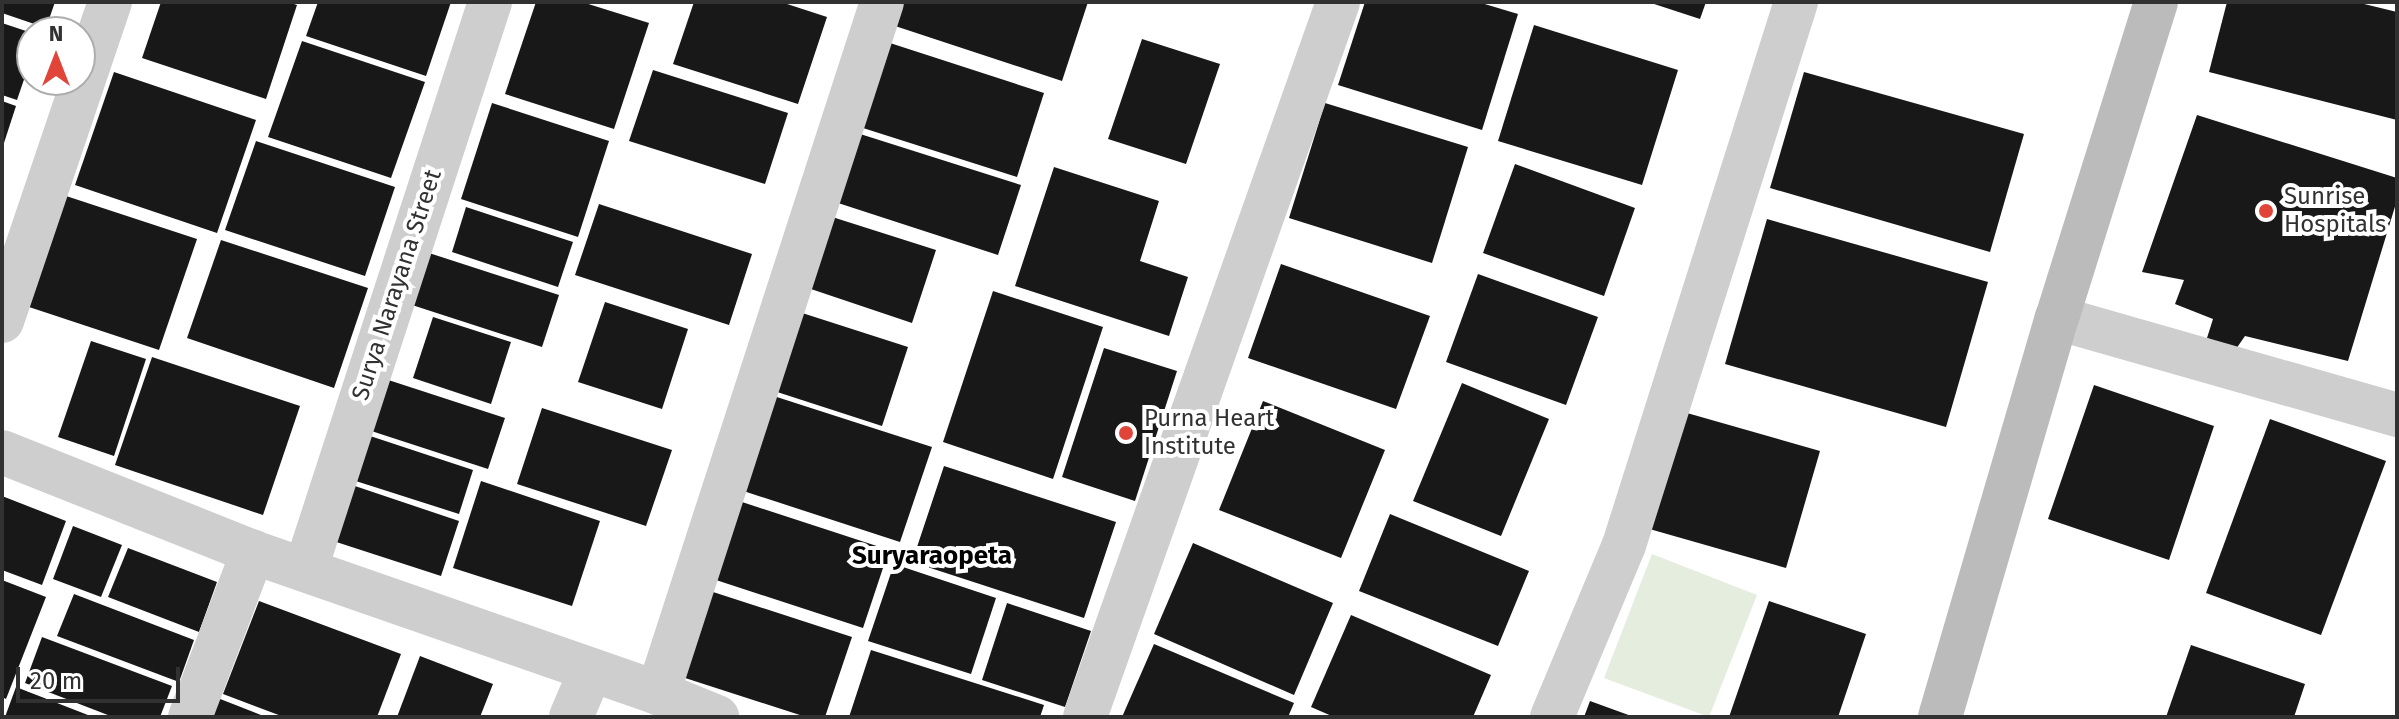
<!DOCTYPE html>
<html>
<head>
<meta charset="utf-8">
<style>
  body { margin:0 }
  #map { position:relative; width:2399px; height:719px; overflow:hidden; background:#fff; font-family:"Fira Sans",sans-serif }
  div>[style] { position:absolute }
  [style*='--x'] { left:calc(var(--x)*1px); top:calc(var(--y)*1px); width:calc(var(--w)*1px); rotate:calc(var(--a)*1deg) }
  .green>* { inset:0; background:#e5eddf }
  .building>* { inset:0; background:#181818 }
  .street>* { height:44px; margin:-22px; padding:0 22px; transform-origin:22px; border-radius:22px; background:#cecece }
  .secondary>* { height:44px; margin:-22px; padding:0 22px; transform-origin:22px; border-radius:22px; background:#bbb }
  .dots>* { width:22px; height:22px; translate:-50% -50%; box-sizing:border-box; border:4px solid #fff; border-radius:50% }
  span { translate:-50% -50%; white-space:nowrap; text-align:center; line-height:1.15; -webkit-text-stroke:8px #fff; paint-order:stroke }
  .poi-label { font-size:24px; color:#313131 }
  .left { translate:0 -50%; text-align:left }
  .street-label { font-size:24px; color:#313131 }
  .neighbourhood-label { font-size:26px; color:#000; font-weight:700 }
  .frame { position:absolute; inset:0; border:4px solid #313131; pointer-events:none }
  .north { position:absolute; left:16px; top:16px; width:80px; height:80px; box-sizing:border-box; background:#fff; border:2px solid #adadad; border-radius:50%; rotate:0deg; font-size:22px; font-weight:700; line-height:32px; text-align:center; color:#313131 }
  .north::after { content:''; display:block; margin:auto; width:28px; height:36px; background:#e1453a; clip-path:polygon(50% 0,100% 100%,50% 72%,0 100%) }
  .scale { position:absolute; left:16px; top:667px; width:164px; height:36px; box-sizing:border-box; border:4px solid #313131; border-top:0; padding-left:10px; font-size:24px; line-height:28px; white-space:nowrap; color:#313131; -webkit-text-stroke:6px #fff; paint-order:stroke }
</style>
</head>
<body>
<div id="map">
  <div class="green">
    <i style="clip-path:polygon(1652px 554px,1757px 595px,1709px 717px,1604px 678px)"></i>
  </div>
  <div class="building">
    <i style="clip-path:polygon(2px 2px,55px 2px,46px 28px,2px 13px)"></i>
    <i style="clip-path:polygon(161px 2px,288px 2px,297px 5px,266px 99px,142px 58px)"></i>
    <i style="clip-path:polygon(318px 2px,451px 2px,426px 76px,306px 36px)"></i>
    <i style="clip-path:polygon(536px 2px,582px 2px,649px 23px,614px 129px,505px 94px)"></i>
    <i style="clip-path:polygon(694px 2px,781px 2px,827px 17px,798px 104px,673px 64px)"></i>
    <i style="clip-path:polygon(893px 2px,1088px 2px,1062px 81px,886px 23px)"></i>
    <i style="clip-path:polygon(1365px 2px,1478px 2px,1518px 14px,1482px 130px,1338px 85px)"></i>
    <i style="clip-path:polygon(1648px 2px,1706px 2px,1700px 19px)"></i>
    <i style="clip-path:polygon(2227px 2px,2356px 2px,2397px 12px,2397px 120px,2209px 72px)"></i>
    <i style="clip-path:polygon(2px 23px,32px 33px,32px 56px,17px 100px,2px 95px)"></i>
    <i style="clip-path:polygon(1534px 25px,1678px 70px,1642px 185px,1498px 141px)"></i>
    <i style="clip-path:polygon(1142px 39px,1220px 64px,1186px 164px,1108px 139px)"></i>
    <i style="clip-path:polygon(302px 41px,425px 82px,391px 178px,268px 137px)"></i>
    <i style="clip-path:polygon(890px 43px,1044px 93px,1017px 177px,863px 128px)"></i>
    <i style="clip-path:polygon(653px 70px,788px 113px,765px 184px,629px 141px)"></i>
    <i style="clip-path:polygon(114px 72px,256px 120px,217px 233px,75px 185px)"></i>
    <i style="clip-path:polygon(1804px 72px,2024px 134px,1990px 252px,1770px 188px)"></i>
    <i style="clip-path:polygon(2px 101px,16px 106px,3px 146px,2px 146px)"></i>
    <i style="clip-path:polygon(492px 103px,609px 141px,578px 237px,461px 199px)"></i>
    <i style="clip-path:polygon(1325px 103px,1468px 147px,1432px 263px,1289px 218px)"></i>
    <i style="clip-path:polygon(2197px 115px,2397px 178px,2397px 200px,2348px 361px,2245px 336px,2236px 349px,2207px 338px,2213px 319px,2175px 304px,2184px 280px,2142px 272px)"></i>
    <i style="clip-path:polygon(857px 133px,1021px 185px,998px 255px,835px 202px)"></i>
    <i style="clip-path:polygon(256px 141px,395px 187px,365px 276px,225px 230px)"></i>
    <i style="clip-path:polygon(1515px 164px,1635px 208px,1604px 296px,1483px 253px)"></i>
    <i style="clip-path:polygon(1054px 167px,1159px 201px,1140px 261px,1188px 277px,1169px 336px,1015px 286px)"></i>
    <i style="clip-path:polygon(60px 194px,197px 239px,159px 350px,23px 305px)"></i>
    <i style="clip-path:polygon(599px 204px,752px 254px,729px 325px,575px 275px)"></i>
    <i style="clip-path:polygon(466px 207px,573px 242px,558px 287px,452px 252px)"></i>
    <i style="clip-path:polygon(826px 215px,936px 250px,912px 323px,802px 286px)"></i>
    <i style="clip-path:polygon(1767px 219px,1988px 282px,1946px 427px,1725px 364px)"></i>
    <i style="clip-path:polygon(221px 240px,368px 288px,334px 388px,187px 338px)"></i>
    <i style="clip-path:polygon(429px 253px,559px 295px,542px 347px,412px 305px)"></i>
    <i style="clip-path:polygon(1281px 264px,1430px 316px,1396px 409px,1248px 358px)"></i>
    <i style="clip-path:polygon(1478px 274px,1598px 317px,1566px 405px,1446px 362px)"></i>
    <i style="clip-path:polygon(993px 291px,1103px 327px,1053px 479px,943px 442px)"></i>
    <i style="clip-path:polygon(605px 302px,688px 329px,662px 409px,578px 382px)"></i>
    <i style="clip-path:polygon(796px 311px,908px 347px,882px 426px,771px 390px)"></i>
    <i style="clip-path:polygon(433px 317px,511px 342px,491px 404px,413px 378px)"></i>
    <i style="clip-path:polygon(91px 341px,146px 359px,114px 456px,58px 437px)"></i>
    <i style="clip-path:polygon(1104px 348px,1177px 371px,1135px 501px,1062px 477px)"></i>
    <i style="clip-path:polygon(152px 357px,300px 406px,263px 515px,115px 465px)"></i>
    <i style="clip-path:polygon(373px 375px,505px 418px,488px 469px,356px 426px)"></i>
    <i style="clip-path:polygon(1462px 383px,1549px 419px,1501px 536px,1413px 501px)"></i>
    <i style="clip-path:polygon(2094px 385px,2214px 426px,2169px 560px,2048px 519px)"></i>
    <i style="clip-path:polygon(752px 389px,932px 447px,900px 542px,722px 484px)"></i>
    <i style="clip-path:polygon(1263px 401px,1385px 450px,1341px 558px,1219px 510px)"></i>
    <i style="clip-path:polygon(542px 408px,672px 450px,646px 526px,517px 484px)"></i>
    <i style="clip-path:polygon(1680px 411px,1820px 451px,1786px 568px,1646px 528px)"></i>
    <i style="clip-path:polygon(2270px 419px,2386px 461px,2321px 635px,2206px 593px)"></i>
    <i style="clip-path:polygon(352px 430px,473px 470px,459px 514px,337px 475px)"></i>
    <i style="clip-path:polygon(944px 466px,1116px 522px,1084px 618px,912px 562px)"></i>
    <i style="clip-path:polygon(481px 481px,600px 521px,572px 606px,453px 568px)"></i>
    <i style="clip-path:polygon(343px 482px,459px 521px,441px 576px,324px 538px)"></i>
    <i style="clip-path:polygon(2px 496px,66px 521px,42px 585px,2px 570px)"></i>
    <i style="clip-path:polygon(742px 502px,889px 550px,863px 628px,716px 580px)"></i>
    <i style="clip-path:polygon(1390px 514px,1529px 571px,1498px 646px,1359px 591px)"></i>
    <i style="clip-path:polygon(73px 526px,122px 545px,101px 597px,53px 579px)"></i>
    <i style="clip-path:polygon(1193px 543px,1333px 603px,1294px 695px,1154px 634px)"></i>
    <i style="clip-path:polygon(128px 548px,217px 582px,199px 632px,108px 597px)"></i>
    <i style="clip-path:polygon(894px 564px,996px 598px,971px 674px,868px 641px)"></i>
    <i style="clip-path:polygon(2px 580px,46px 597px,6px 699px,2px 697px)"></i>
    <i style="clip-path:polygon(710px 591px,852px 637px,825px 717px,806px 717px,682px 677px)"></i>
    <i style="clip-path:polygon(74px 594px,194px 640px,179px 682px,57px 636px)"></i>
    <i style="clip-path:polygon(259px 601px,401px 654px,377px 717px,284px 717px,223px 694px)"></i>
    <i style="clip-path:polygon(1769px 601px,1866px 634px,1838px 717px,1729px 717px)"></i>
    <i style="clip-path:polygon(1007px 603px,1091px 631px,1065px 707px,982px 680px)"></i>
    <i style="clip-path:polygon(1351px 615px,1491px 675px,1473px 717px,1334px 717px,1311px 707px)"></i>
    <i style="clip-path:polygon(42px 637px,172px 686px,160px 717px,113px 717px,25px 683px)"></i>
    <i style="clip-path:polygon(1154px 644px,1294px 703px,1288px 717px,1122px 717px)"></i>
    <i style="clip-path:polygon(2191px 645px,2305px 684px,2294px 717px,2166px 717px)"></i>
    <i style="clip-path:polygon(871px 650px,1044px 705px,1040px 717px,849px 717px)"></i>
    <i style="clip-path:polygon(420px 656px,493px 684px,480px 717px,397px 717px)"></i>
    <i style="clip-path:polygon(16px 687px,93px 717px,5px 717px)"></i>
    <i style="clip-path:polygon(210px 695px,266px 717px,202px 717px)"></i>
    <i style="clip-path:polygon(1590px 701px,1634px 717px,1584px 717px)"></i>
  </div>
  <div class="street">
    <i style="--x:2057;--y:318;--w:354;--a:15.9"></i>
    <i style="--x:2;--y:321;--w:337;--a:-71.3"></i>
    <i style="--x:2;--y:452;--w:270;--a:21.7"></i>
    <i style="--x:253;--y:552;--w:429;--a:19.2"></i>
    <i style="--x:658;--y:693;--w:64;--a:22.1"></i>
    <i style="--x:306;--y:568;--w:595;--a:-71.99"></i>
    <i style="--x:658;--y:693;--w:726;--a:-72.04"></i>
    <i style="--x:190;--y:717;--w:177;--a:-69.1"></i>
    <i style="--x:571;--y:717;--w:51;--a:-66.9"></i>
    <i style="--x:1085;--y:717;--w:758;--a:-70.51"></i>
    <i style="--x:1552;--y:717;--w:186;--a:-67.3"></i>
    <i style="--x:1624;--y:545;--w:570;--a:-72.42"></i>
  </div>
  <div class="secondary">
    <i style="--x:1940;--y:717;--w:416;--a:-73.7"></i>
    <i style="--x:2057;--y:318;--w:331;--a:-72.6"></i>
  </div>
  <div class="dots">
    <i style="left:2266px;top:211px;background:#e1453a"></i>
    <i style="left:1126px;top:433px;background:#e1453a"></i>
  </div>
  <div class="poi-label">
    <span class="left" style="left:2284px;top:211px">Sunrise<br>Hospitals</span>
    <span class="left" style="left:1144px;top:433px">Purna Heart<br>Institute</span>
  </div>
  <div class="street-label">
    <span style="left:397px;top:285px;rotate:-72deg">Surya Narayana Street</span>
  </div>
  <div class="neighbourhood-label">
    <span style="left:932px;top:556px">Suryaraopeta</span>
  </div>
  <div class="frame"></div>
  <div class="north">N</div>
  <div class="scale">20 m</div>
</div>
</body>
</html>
